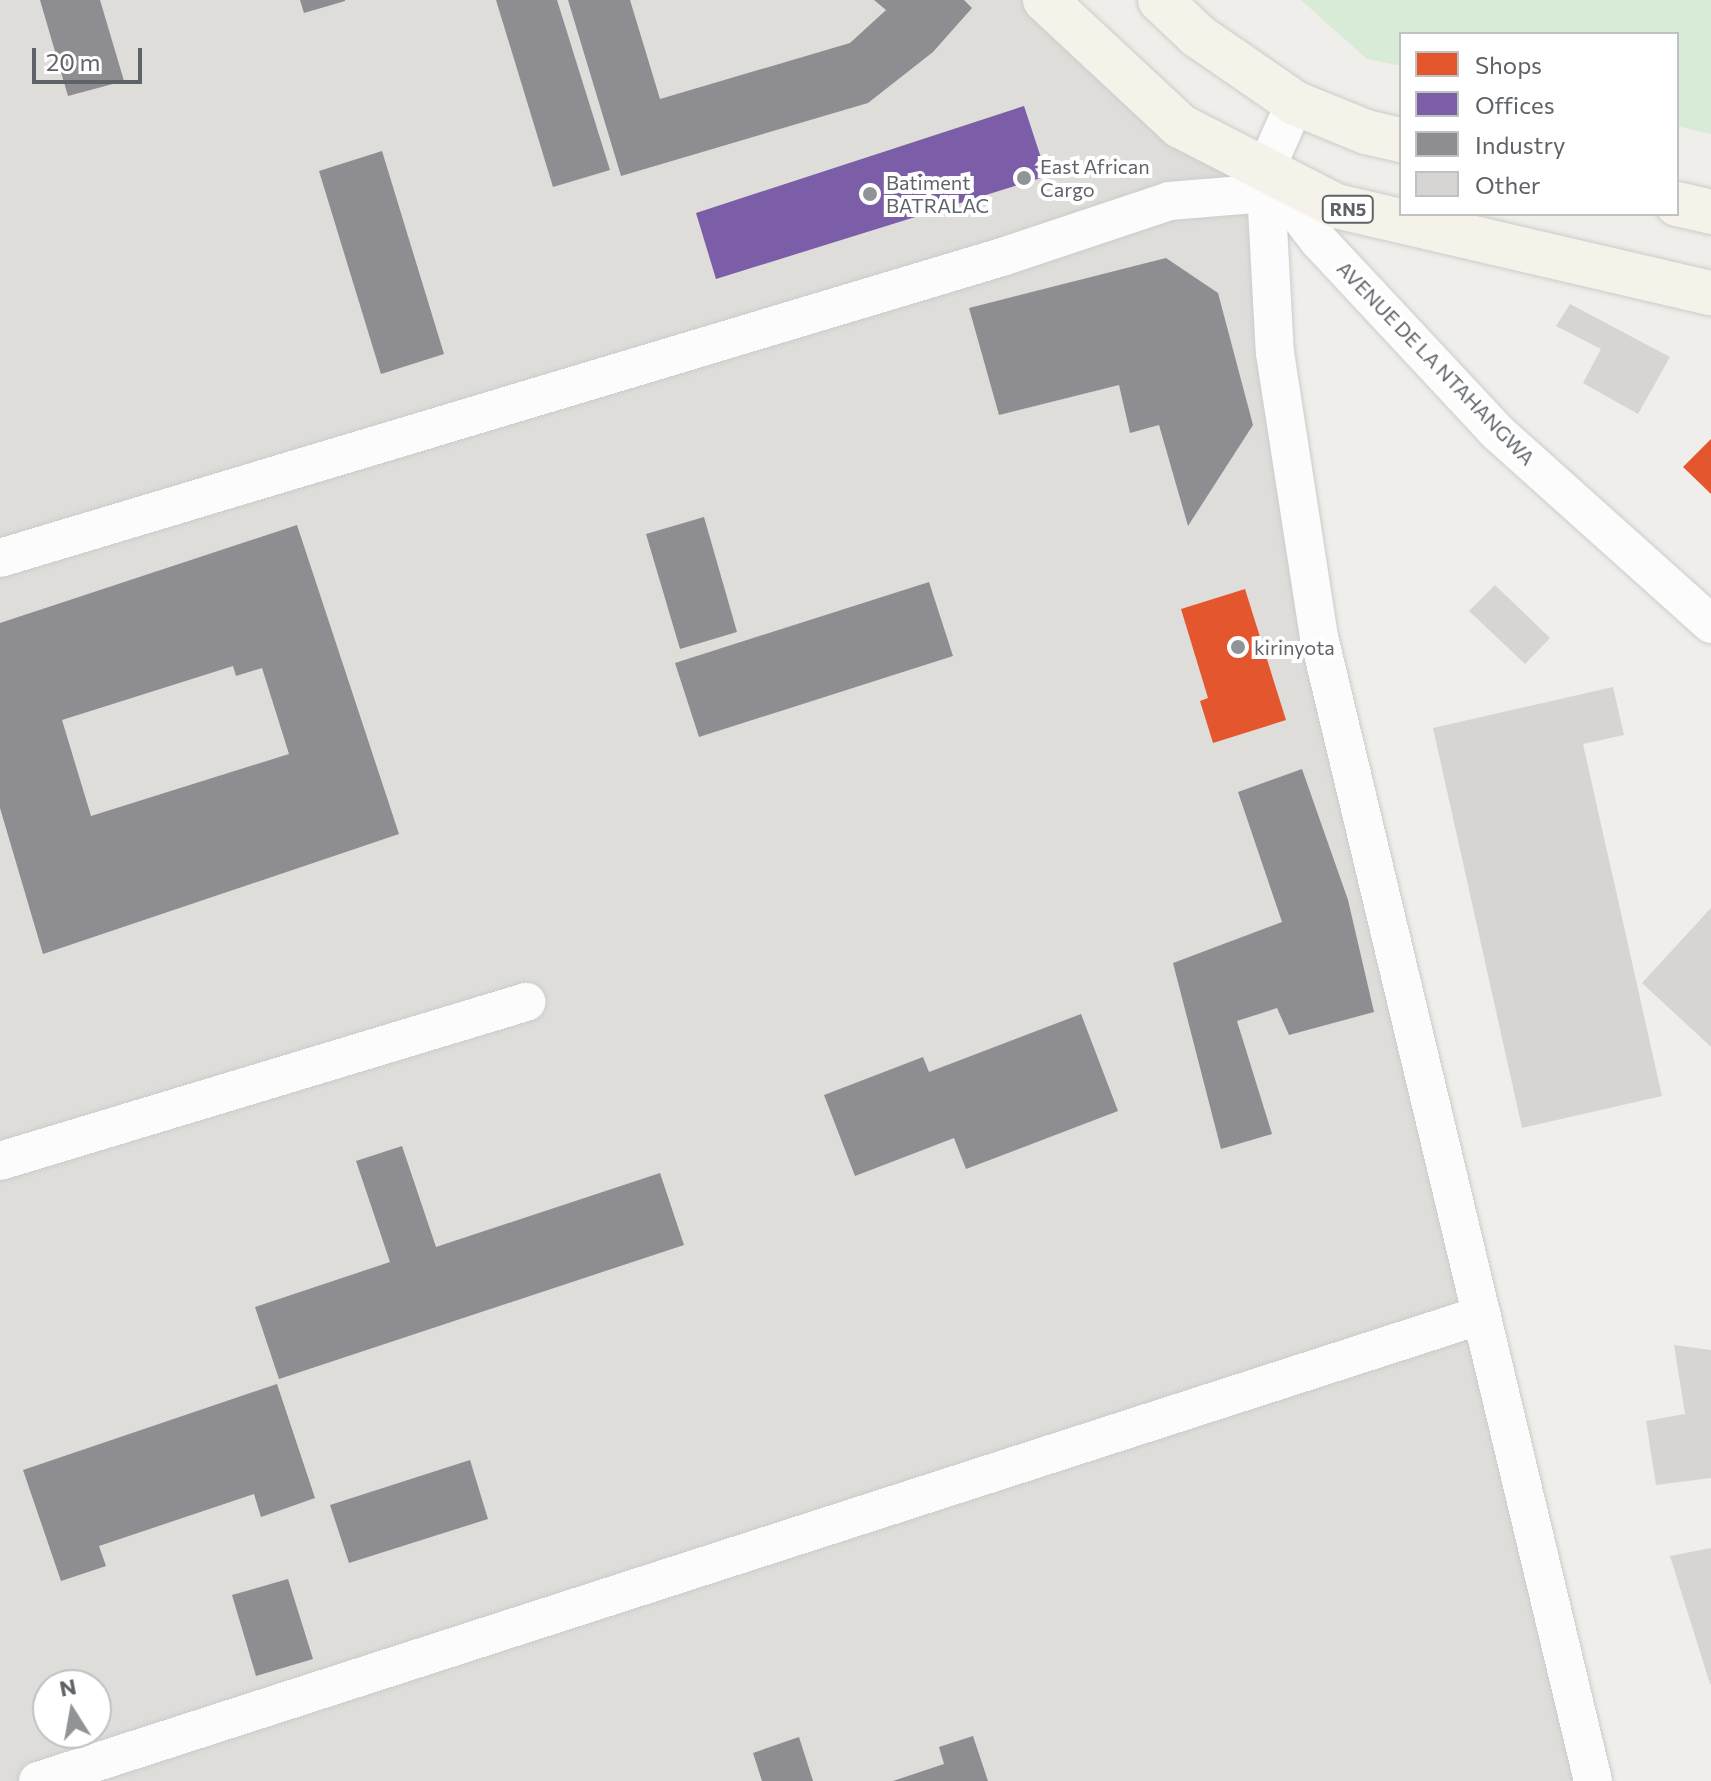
<!DOCTYPE html>
<html>
<head>
<meta charset="utf-8">
<style>
  body { margin:0 }
  #map { position:relative; width:1711px; height:1781px; overflow:hidden; background:#efeeea; font-family:Commissioner,sans-serif }
  div>[style] { position:absolute }
  [style*='--x'] { left:calc(var(--x)*1px); top:calc(var(--y)*1px); width:calc(var(--w)*1px); rotate:calc(var(--a)*1deg) }
  .industrial>* { inset:0; background:#dfddda }
  .green>* { inset:0; background:#d8ebd6 }
  .shops>* { inset:0; background:#e4572e }
  .offices>* { inset:0; background:#7b5ea7 }
  .industry>* { inset:0; background:#8d8d92 }
  .building>* { inset:0; background:#d6d5d3 }
  .roads { filter:drop-shadow(0 0 2px #cbcccc) drop-shadow(0 0 2px #cbcccc) }
  .minor>* { height:38px; margin:-19px; padding:0 19px; transform-origin:19px; border-radius:19px; background:#fdfcfc }
  .major>* { height:44px; margin:-22px; padding:0 22px; transform-origin:22px; border-radius:22px; background:#f4f2e9 }
  .dots>* { width:22px; height:22px; translate:-50% -50%; box-sizing:border-box; border:4px solid #fff; border-radius:50% }
  span { translate:-50% -50%; white-space:nowrap; text-align:center; line-height:1.15; -webkit-text-stroke:8px #fff; paint-order:stroke }
  .shield-label span { padding:2px 6px; background:#fff; border:2px solid; border-radius:6px; -webkit-text-stroke-width:0 }
  .shield-label { font-size:18px; color:#5f6368; font-weight:700 }
  .poi-label { font-size:20px; color:#5f6368 }
  .left { translate:0 -50%; text-align:left }
  .street-label { font-size:20px; color:#5f6368 }
  .legend { position:absolute; left:1399px; top:32px; width:280px; height:184px; box-sizing:border-box; background:#fff; border:2px solid #bfc1c3; margin:0; padding:10px 14px; list-style:none; font-size:24px; color:#5f6368 }
  .legend li { display:flex; align-items:center; gap:16px; height:40px }
  .legend b { width:40px; border:2px solid #bfc1c3 }
  .north { position:absolute; left:32px; top:1669px; width:80px; height:80px; box-sizing:border-box; background:#fff; border:2px solid #bfc1c3; border-radius:50%; rotate:349deg; font-size:22px; font-weight:700; line-height:32px; text-align:center; color:#5f6368 }
  .north::after { content:''; display:block; margin:auto; width:28px; height:36px; background:#919496; clip-path:polygon(50% 0,100% 100%,50% 72%,0 100%) }
  .scale { position:absolute; left:32px; top:48px; width:110px; height:36px; box-sizing:border-box; border:4px solid #5f6368; border-top:0; padding-left:10px; font-size:24px; line-height:28px; white-space:nowrap; color:#5f6368; -webkit-text-stroke:6px #fff; paint-order:stroke }
</style>
</head>
<body>
<div id="map">
  <div class="industrial">
    <i style="clip-path:polygon(evenodd,0 0,1045px 0,1265px 171px,1275px 353px,1593px 1781px,0 1781px,0 0,48px 1685px,96px 1685px,96px 1733px,48px 1733px,48px 1685px)"></i>
  </div>
  <div class="green">
    <i style="clip-path:polygon(1301px 0,1711px 0,1711px 134px,1677px 126px,1677px 34px,1401px 34px,1401px 66px,1367px 59px)"></i>
  </div>
  <div class="shops">
    <i style="clip-path:polygon(1711px 439px,1711px 494px,1683px 467px)"></i>
    <i style="clip-path:polygon(1245px 589px,1286px 720px,1213px 743px,1200px 701px,1208px 698px,1181px 609px)"></i>
  </div>
  <div class="offices">
    <i style="clip-path:polygon(1024px 106px,1047px 176px,716px 279px,696px 213px)"></i>
  </div>
  <div class="industry">
    <i style="clip-path:polygon(40px 0,100px 0,124px 81px,68px 96px)"></i>
    <i style="clip-path:polygon(300px 0,345px 0,345px 1px,304px 13px)"></i>
    <i style="clip-path:polygon(496px 0,557px 0,610px 170px,553px 187px)"></i>
    <i style="clip-path:polygon(568px 0,630px 0,660px 99px,850px 43px,886px 10px,874px 0,964px 0,972px 8px,933px 52px,868px 103px,621px 176px)"></i>
    <i style="clip-path:polygon(382px 151px,444px 354px,381px 374px,319px 171px)"></i>
    <i style="clip-path:polygon(1166px 258px,1218px 293px,1253px 425px,1188px 526px,1159px 425px,1130px 433px,1119px 385px,999px 415px,969px 308px)"></i>
    <i style="clip-path:polygon(704px 517px,737px 632px,680px 649px,646px 534px)"></i>
    <i style="clip-path:polygon(evenodd,297px 525px,399px 834px,43px 954px,0 808px,0 623px,297px 525px,233px 666px,236px 676px,262px 668px,289px 754px,91px 816px,62px 720px,233px 666px)"></i>
    <i style="clip-path:polygon(929px 582px,953px 656px,699px 737px,675px 663px)"></i>
    <i style="clip-path:polygon(1302px 769px,1348px 900px,1374px 1012px,1289px 1035px,1277px 1008px,1237px 1021px,1272px 1134px,1221px 1149px,1173px 963px,1282px 922px,1238px 792px)"></i>
    <i style="clip-path:polygon(1081px 1014px,1118px 1111px,966px 1169px,954px 1138px,855px 1176px,824px 1095px,923px 1057px,929px 1072px)"></i>
    <i style="clip-path:polygon(402px 1146px,436px 1247px,660px 1173px,684px 1245px,279px 1379px,255px 1307px,390px 1262px,356px 1161px)"></i>
    <i style="clip-path:polygon(277px 1384px,315px 1498px,261px 1517px,254px 1494px,99px 1546px,106px 1566px,61px 1581px,23px 1470px)"></i>
    <i style="clip-path:polygon(470px 1460px,488px 1519px,349px 1563px,330px 1505px)"></i>
    <i style="clip-path:polygon(288px 1579px,313px 1659px,256px 1676px,232px 1595px)"></i>
    <i style="clip-path:polygon(973px 1736px,988px 1781px,893px 1781px,944px 1764px,939px 1747px)"></i>
    <i style="clip-path:polygon(799px 1737px,813px 1781px,762px 1781px,753px 1753px)"></i>
  </div>
  <div class="building">
    <i style="clip-path:polygon(1570px 304px,1670px 357px,1638px 414px,1583px 383px,1601px 349px,1556px 326px)"></i>
    <i style="clip-path:polygon(1495px 585px,1550px 638px,1525px 664px,1469px 611px)"></i>
    <i style="clip-path:polygon(1613px 687px,1624px 735px,1583px 744px,1662px 1096px,1522px 1128px,1433px 728px)"></i>
    <i style="clip-path:polygon(1711px 908px,1711px 1047px,1642px 983px)"></i>
    <i style="clip-path:polygon(1674px 1345px,1711px 1350px,1711px 1478px,1656px 1485px,1646px 1421px,1685px 1414px)"></i>
    <i style="clip-path:polygon(1711px 1548px,1711px 1684px,1710px 1684px,1670px 1556px)"></i>
  </div>
  <div class="roads">
    <div class="minor">
      <i style="--x:1295;--y:103;--w:74;--a:113.8"></i>
      <i style="--x:1265;--y:171;--w:182;--a:86.9"></i>
      <i style="--x:1275;--y:353;--w:287;--a:81.2"></i>
      <i style="--x:1319;--y:637;--w:1176;--a:76.53"></i>
      <i style="--x:1265;--y:171;--w:88;--a:52.4"></i>
      <i style="--x:1319;--y:241;--w:260;--a:47"></i>
      <i style="--x:1496;--y:431;--w:289;--a:41.9"></i>
      <i style="--x:0;--y:558;--w:1046;--a:-16.72"></i>
      <i style="--x:1002;--y:257;--w:176;--a:-18.5"></i>
      <i style="--x:1169;--y:201;--w:98;--a:-4.7"></i>
      <i style="--x:0;--y:1161;--w:550;--a:-16.82"></i>
      <i style="--x:38;--y:1781;--w:1517;--a:-17.89"></i>
    </div>
    <div class="major">
      <i style="--x:1045;--y:0;--w:185;--a:43"></i>
      <i style="--x:1180;--y:126;--w:175;--a:27.1"></i>
      <i style="--x:1336;--y:206;--w:385;--a:13.1"></i>
      <i style="--x:1160;--y:0;--w:52;--a:43.5"></i>
      <i style="--x:1198;--y:36;--w:118;--a:34.6"></i>
      <i style="--x:1295;--y:103;--w:77;--a:22.2"></i>
      <i style="--x:1366;--y:132;--w:36;--a:13"></i>
      <i style="--x:1677;--y:204;--w:35;--a:13"></i>
    </div>
  </div>
  <div class="dots">
    <i style="left:1024px;top:178px;background:#919496"></i>
    <i style="left:870px;top:194px;background:#919496"></i>
    <i style="left:1238px;top:647px;background:#919496"></i>
  </div>
  <div class="shield-label">
    <span style="left:1348px;top:209px">RN5</span>
  </div>
  <div class="poi-label">
    <span class="left" style="left:1040px;top:178px">East African<br>Cargo</span>
    <span class="left" style="left:886px;top:194px">Batiment<br>BATRALAC</span>
    <span class="left" style="left:1254px;top:647px">kirinyota</span>
  </div>
  <div class="street-label">
    <span style="left:1436px;top:363px;rotate:46deg">AVENUE DE LA NTAHANGWA</span>
  </div>
  <ul class="legend">
  <li><b style="height:22px;background:#e4572e"></b>Shops</li>
  <li><b style="height:22px;background:#7b5ea7"></b>Offices</li>
  <li><b style="height:22px;background:#8d8d92"></b>Industry</li>
  <li><b style="height:22px;background:#d6d5d3"></b>Other</li>
  </ul>
  <div class="north">N</div>
  <div class="scale">20 m</div>
</div>
</body>
</html>
